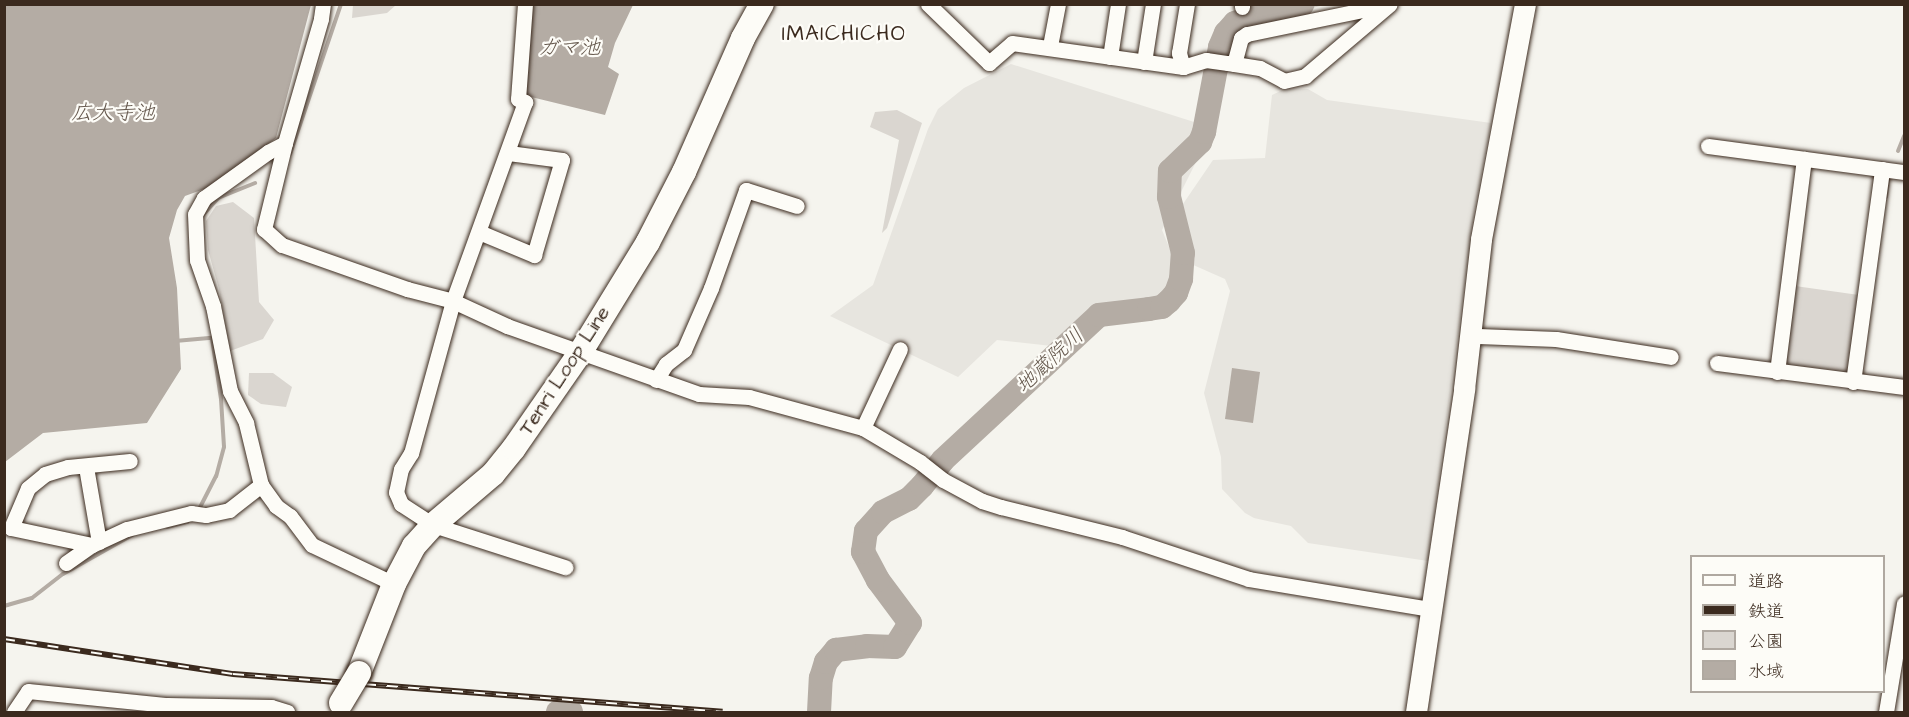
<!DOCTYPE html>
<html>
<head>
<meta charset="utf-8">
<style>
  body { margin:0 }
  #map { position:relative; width:1909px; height:717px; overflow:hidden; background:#f5f4ee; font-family:"Architects Daughter","Klee One",sans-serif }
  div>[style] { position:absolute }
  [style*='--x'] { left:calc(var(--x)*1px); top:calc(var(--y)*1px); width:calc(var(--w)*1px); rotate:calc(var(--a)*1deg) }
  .built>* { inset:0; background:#e7e5df }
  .green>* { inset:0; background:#dad6d0 }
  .water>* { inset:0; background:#b4aca4 }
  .stream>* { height:4px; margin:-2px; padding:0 2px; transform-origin:2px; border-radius:2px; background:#b4aca4 }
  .river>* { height:24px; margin:-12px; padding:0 12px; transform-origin:12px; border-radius:12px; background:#b4aca4 }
  .roads { filter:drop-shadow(0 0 2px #3b2a1e) drop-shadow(0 0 2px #3b2a1e) }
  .street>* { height:15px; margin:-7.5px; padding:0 7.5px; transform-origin:7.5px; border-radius:7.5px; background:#fdfcf7 }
  .secondary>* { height:21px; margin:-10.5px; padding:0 10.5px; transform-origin:10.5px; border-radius:10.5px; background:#fdfcf7 }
  .primary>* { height:24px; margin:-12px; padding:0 12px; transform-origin:12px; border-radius:12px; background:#fdfcf7 }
  .rail>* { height:6px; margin-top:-3px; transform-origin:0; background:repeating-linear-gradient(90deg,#fdfcf7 0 11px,#3b2a1e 0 22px); box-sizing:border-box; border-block:2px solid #3b2a1e }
  .bridges { filter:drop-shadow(0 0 2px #3b2a1e) drop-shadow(0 0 2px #3b2a1e) }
  .primary-bridge>* { height:24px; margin:-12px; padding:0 12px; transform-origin:12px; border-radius:12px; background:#fdfcf7 }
  span { translate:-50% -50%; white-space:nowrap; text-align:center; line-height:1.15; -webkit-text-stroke:4.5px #fdfcf7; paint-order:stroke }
  .street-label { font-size:20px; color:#3b2a1e }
  .neighbourhood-label { font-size:21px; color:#3b2a1e; letter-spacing:1.5px }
  .water-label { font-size:21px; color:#65584d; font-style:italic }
  .frame { position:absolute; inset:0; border:6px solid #3b2a1e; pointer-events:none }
  .legend { position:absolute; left:1690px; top:555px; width:195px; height:138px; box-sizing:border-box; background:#fdfcf7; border:2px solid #afa8a0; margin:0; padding:8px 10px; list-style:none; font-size:18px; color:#3b2a1e }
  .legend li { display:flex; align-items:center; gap:12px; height:30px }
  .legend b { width:30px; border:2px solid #afa8a0 }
</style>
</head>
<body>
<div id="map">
  <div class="built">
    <i style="clip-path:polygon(1011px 64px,1213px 128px,1162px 230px,1179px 271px,1163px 303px,1098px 310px,1052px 346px,997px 340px,958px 377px,830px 316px,873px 285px,928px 129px,938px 109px,964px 88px)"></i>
    <i style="clip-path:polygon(1287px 88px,1308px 89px,1327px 100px,1491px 123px,1474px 212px,1428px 561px,1308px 543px,1291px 526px,1254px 518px,1245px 513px,1222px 489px,1221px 457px,1204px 393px,1230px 291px,1225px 279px,1191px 264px,1170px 223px,1213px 160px,1265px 158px,1272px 95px)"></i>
  </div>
  <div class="green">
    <i style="clip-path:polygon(1273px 4px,1324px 4px,1324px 5px,1258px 22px,1257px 13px)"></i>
    <i style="clip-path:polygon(353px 5px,353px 4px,396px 5px,387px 13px,352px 18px)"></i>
    <i style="clip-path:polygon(897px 110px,922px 123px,887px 228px,882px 233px,899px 140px,870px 127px,875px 112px)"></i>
    <i style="clip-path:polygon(233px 202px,254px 218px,259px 302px,274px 320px,263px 339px,230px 351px,219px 289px,208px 250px,206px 221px,216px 206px)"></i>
    <i style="clip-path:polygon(1795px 286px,1859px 295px,1849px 369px,1843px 374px,1790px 367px,1785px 360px)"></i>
    <i style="clip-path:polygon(249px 373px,273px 373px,292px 387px,286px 407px,261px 404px,248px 395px)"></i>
  </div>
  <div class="water">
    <i style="clip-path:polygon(5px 5px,311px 5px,276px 138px,215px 185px,185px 196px,177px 210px,169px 238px,177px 288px,181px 369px,147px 423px,43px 433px,5px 462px)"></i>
    <i style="clip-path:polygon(531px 5px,633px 5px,615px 43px,608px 67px,619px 74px,605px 115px,523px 95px)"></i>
    <i style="clip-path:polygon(1232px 368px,1260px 372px,1253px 423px,1225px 419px)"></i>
  </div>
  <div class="stream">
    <i style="--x:1898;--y:151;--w:16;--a:-68"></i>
    <i style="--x:290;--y:154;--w:158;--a:-71.2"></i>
    <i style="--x:1886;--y:197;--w:17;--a:-83"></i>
    <i style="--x:202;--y:216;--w:24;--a:-48"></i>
    <i style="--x:218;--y:198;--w:40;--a:-22"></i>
    <i style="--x:175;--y:341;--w:37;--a:-5"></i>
    <i style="--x:212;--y:338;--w:62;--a:81.6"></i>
    <i style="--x:221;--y:399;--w:48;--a:86.4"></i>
    <i style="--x:224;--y:447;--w:30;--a:105"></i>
    <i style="--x:216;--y:476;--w:39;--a:117"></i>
    <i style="--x:167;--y:527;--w:21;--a:-14"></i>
    <i style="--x:187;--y:522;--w:6;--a:-45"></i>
    <i style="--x:4;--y:606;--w:29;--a:-16"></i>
    <i style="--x:32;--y:598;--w:39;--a:-38"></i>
    <i style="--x:63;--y:574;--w:81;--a:-29.4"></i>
  </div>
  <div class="river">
    <i style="--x:558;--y:712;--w:13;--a:0"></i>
    <i style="--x:819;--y:712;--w:34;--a:-87"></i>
    <i style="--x:821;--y:678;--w:17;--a:-73"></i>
    <i style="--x:826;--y:662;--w:16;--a:-50"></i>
    <i style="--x:836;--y:650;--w:31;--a:-7"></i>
    <i style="--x:867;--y:646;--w:28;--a:2"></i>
    <i style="--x:895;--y:647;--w:28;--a:-58"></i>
    <i style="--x:910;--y:623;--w:54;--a:-126.7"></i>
    <i style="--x:878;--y:580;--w:32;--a:-118"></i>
    <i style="--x:863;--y:552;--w:21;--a:-82"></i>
    <i style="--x:866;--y:531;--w:25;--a:-48"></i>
    <i style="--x:883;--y:512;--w:29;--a:-27"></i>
    <i style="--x:909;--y:499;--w:18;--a:-45"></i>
    <i style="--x:922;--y:486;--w:33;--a:-51"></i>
    <i style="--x:943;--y:460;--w:213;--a:-42.9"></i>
    <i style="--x:1099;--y:315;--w:50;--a:-6.8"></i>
    <i style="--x:1149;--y:309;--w:13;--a:-9"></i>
    <i style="--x:1162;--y:307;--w:9;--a:-41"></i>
    <i style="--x:1169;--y:301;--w:11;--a:-49"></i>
    <i style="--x:1176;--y:293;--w:15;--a:-70"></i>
    <i style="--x:1181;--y:279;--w:26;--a:-86"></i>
    <i style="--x:1183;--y:253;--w:58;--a:-104"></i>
    <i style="--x:1169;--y:197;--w:26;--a:-88"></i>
    <i style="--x:1170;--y:171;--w:42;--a:-44"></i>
    <i style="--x:1200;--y:142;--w:11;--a:-68"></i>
    <i style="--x:1204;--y:132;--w:86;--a:-79.3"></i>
    <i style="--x:1220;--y:47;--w:15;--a:-67"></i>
    <i style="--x:1226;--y:33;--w:13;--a:-48"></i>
    <i style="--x:1235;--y:23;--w:19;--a:-21"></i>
    <i style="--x:1253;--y:16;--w:51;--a:-13.5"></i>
  </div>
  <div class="roads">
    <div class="street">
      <i style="--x:323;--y:4;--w:15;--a:98"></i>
      <i style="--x:321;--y:19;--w:129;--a:106.2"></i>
      <i style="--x:285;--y:143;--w:89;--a:103.7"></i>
      <i style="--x:264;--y:229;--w:24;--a:42"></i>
      <i style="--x:282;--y:245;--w:133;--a:19.4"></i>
      <i style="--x:407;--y:289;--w:48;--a:14.6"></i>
      <i style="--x:453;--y:301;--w:60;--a:24.8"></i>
      <i style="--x:507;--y:326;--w:204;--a:19.5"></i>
      <i style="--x:699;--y:394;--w:50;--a:3.4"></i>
      <i style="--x:749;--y:397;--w:118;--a:15.2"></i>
      <i style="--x:863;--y:428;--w:66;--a:30.8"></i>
      <i style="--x:920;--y:462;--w:29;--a:38"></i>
      <i style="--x:943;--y:480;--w:44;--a:28.3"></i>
      <i style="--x:982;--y:501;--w:20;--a:18"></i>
      <i style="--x:1001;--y:507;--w:125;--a:13.9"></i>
      <i style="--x:1122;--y:537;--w:134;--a:18.3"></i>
      <i style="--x:1249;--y:579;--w:183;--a:9.4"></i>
      <i style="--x:525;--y:4;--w:95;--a:94.2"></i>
      <i style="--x:518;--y:99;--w:8;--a:23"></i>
      <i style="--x:525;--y:102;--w:212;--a:109.9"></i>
      <i style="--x:453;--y:301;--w:158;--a:105.4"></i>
      <i style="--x:411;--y:453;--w:19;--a:122"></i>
      <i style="--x:401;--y:469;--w:24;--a:102"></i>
      <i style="--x:396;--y:492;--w:13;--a:67"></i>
      <i style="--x:401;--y:504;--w:38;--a:33"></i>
      <i style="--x:433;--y:525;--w:139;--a:17.7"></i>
      <i style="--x:928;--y:4;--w:85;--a:44"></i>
      <i style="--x:989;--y:63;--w:30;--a:-41"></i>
      <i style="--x:1012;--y:43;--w:173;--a:8"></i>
      <i style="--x:1183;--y:67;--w:24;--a:-17"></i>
      <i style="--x:1206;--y:60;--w:22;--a:8"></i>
      <i style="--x:1228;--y:63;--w:32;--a:9"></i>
      <i style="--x:1260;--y:68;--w:27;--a:28"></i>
      <i style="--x:1284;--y:81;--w:22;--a:-13"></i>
      <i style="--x:1305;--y:76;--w:111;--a:-40.3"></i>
      <i style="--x:1242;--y:4;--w:3;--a:90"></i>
      <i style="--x:1050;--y:46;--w:43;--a:-79.2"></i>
      <i style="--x:1110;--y:57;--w:54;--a:-81.4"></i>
      <i style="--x:1144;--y:62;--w:59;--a:-81.2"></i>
      <i style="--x:1234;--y:64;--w:27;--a:-75"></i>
      <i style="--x:1241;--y:38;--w:7;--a:-34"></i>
      <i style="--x:1247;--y:34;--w:143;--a:-11.7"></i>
      <i style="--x:1183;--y:67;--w:15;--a:-106"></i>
      <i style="--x:1179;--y:53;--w:50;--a:-80.7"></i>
      <i style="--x:285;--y:143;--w:19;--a:152"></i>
      <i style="--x:268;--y:152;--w:79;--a:144.3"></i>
      <i style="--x:204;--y:198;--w:18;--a:119"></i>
      <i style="--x:195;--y:214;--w:46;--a:87.5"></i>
      <i style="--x:197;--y:260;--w:49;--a:70.8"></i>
      <i style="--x:213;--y:306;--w:87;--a:78.7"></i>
      <i style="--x:230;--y:391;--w:36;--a:63"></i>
      <i style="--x:246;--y:423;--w:64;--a:76.4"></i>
      <i style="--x:261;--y:485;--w:26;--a:54"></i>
      <i style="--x:276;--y:506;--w:17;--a:36"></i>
      <i style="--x:290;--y:516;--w:36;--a:53"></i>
      <i style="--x:312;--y:545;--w:91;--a:25.4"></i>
      <i style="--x:1708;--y:146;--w:198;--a:7.6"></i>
      <i style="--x:479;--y:232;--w:60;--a:22.7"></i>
      <i style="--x:534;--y:255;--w:99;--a:-73.6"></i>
      <i style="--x:562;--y:160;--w:54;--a:-172.6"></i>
      <i style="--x:1478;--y:336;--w:78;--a:2.2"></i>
      <i style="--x:1556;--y:339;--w:116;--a:8.9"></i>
      <i style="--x:1717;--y:363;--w:189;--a:7.3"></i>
      <i style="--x:1777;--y:372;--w:215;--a:-82.8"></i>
      <i style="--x:656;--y:380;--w:19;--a:-58"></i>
      <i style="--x:666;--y:364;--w:23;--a:-38"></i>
      <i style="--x:684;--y:350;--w:68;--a:-66.5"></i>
      <i style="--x:711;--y:288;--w:104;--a:-70.3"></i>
      <i style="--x:746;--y:190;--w:53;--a:17.4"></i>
      <i style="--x:1853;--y:382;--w:215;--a:-82.2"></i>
      <i style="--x:863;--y:428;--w:87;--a:-64.9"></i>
      <i style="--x:86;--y:467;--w:76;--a:80.2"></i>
      <i style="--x:92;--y:545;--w:83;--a:-168.1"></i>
      <i style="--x:11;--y:528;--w:43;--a:-67"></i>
      <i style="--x:28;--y:488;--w:22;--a:-39"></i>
      <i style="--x:45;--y:474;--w:24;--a:-17"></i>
      <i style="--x:68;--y:467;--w:62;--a:-5.5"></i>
      <i style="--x:66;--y:563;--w:32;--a:-35"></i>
      <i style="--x:92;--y:545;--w:38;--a:-25"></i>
      <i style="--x:127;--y:529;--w:66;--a:-14"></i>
      <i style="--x:191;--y:513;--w:15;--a:8"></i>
      <i style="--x:206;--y:515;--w:24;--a:-12"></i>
      <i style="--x:229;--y:510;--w:41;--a:-38"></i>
      <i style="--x:14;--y:712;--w:25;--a:-56"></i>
      <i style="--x:28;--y:691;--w:140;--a:5.8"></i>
      <i style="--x:167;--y:705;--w:104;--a:1.1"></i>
      <i style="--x:271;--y:707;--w:17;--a:17"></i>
      <i style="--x:1886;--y:712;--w:110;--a:-80.6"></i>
    </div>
    <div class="secondary">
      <i style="--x:1416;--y:712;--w:327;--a:-81.5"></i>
      <i style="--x:1464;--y:389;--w:151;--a:-83.5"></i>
      <i style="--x:1481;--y:239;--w:239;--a:-79.4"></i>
    </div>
    <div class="primary">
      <i style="--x:359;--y:673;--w:96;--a:-68.5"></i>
      <i style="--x:394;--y:584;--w:43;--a:-62.2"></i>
      <i style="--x:414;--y:546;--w:28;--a:-48"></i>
      <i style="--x:433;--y:525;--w:79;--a:-40.4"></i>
      <i style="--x:493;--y:474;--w:33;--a:-51"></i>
      <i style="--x:514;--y:448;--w:116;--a:-55.2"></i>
      <i style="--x:580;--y:353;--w:130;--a:-58.5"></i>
      <i style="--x:648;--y:242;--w:79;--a:-62.8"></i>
      <i style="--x:684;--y:172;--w:146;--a:-66.2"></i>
      <i style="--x:743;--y:38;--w:39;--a:-61"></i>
    </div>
  </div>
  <div class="rail">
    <i style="--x:4;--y:639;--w:232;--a:8.7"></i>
    <i style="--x:233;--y:674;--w:491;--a:4.4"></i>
  </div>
  <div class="bridges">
    <div class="primary-bridge">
      <i style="--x:341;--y:703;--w:35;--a:-59"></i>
    </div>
  </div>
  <div class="street-label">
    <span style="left:565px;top:371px;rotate:-57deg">Tenri Loop Line</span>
  </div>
  <div class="neighbourhood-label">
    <span style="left:844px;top:34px">IMAICHICHO</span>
  </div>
  <div class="water-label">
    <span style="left:569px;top:48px">ガマ池</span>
    <span style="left:113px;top:113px">広大寺池</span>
    <span style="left:1050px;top:361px;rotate:-43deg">地蔵院川</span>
  </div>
  <div class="frame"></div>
  <ul class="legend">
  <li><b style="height:8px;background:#fdfcf7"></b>道路</li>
  <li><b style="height:8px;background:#3b2a1e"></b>鉄道</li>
  <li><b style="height:16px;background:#dad6d0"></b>公園</li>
  <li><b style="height:16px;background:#b4aca4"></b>水域</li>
  </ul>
</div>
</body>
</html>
